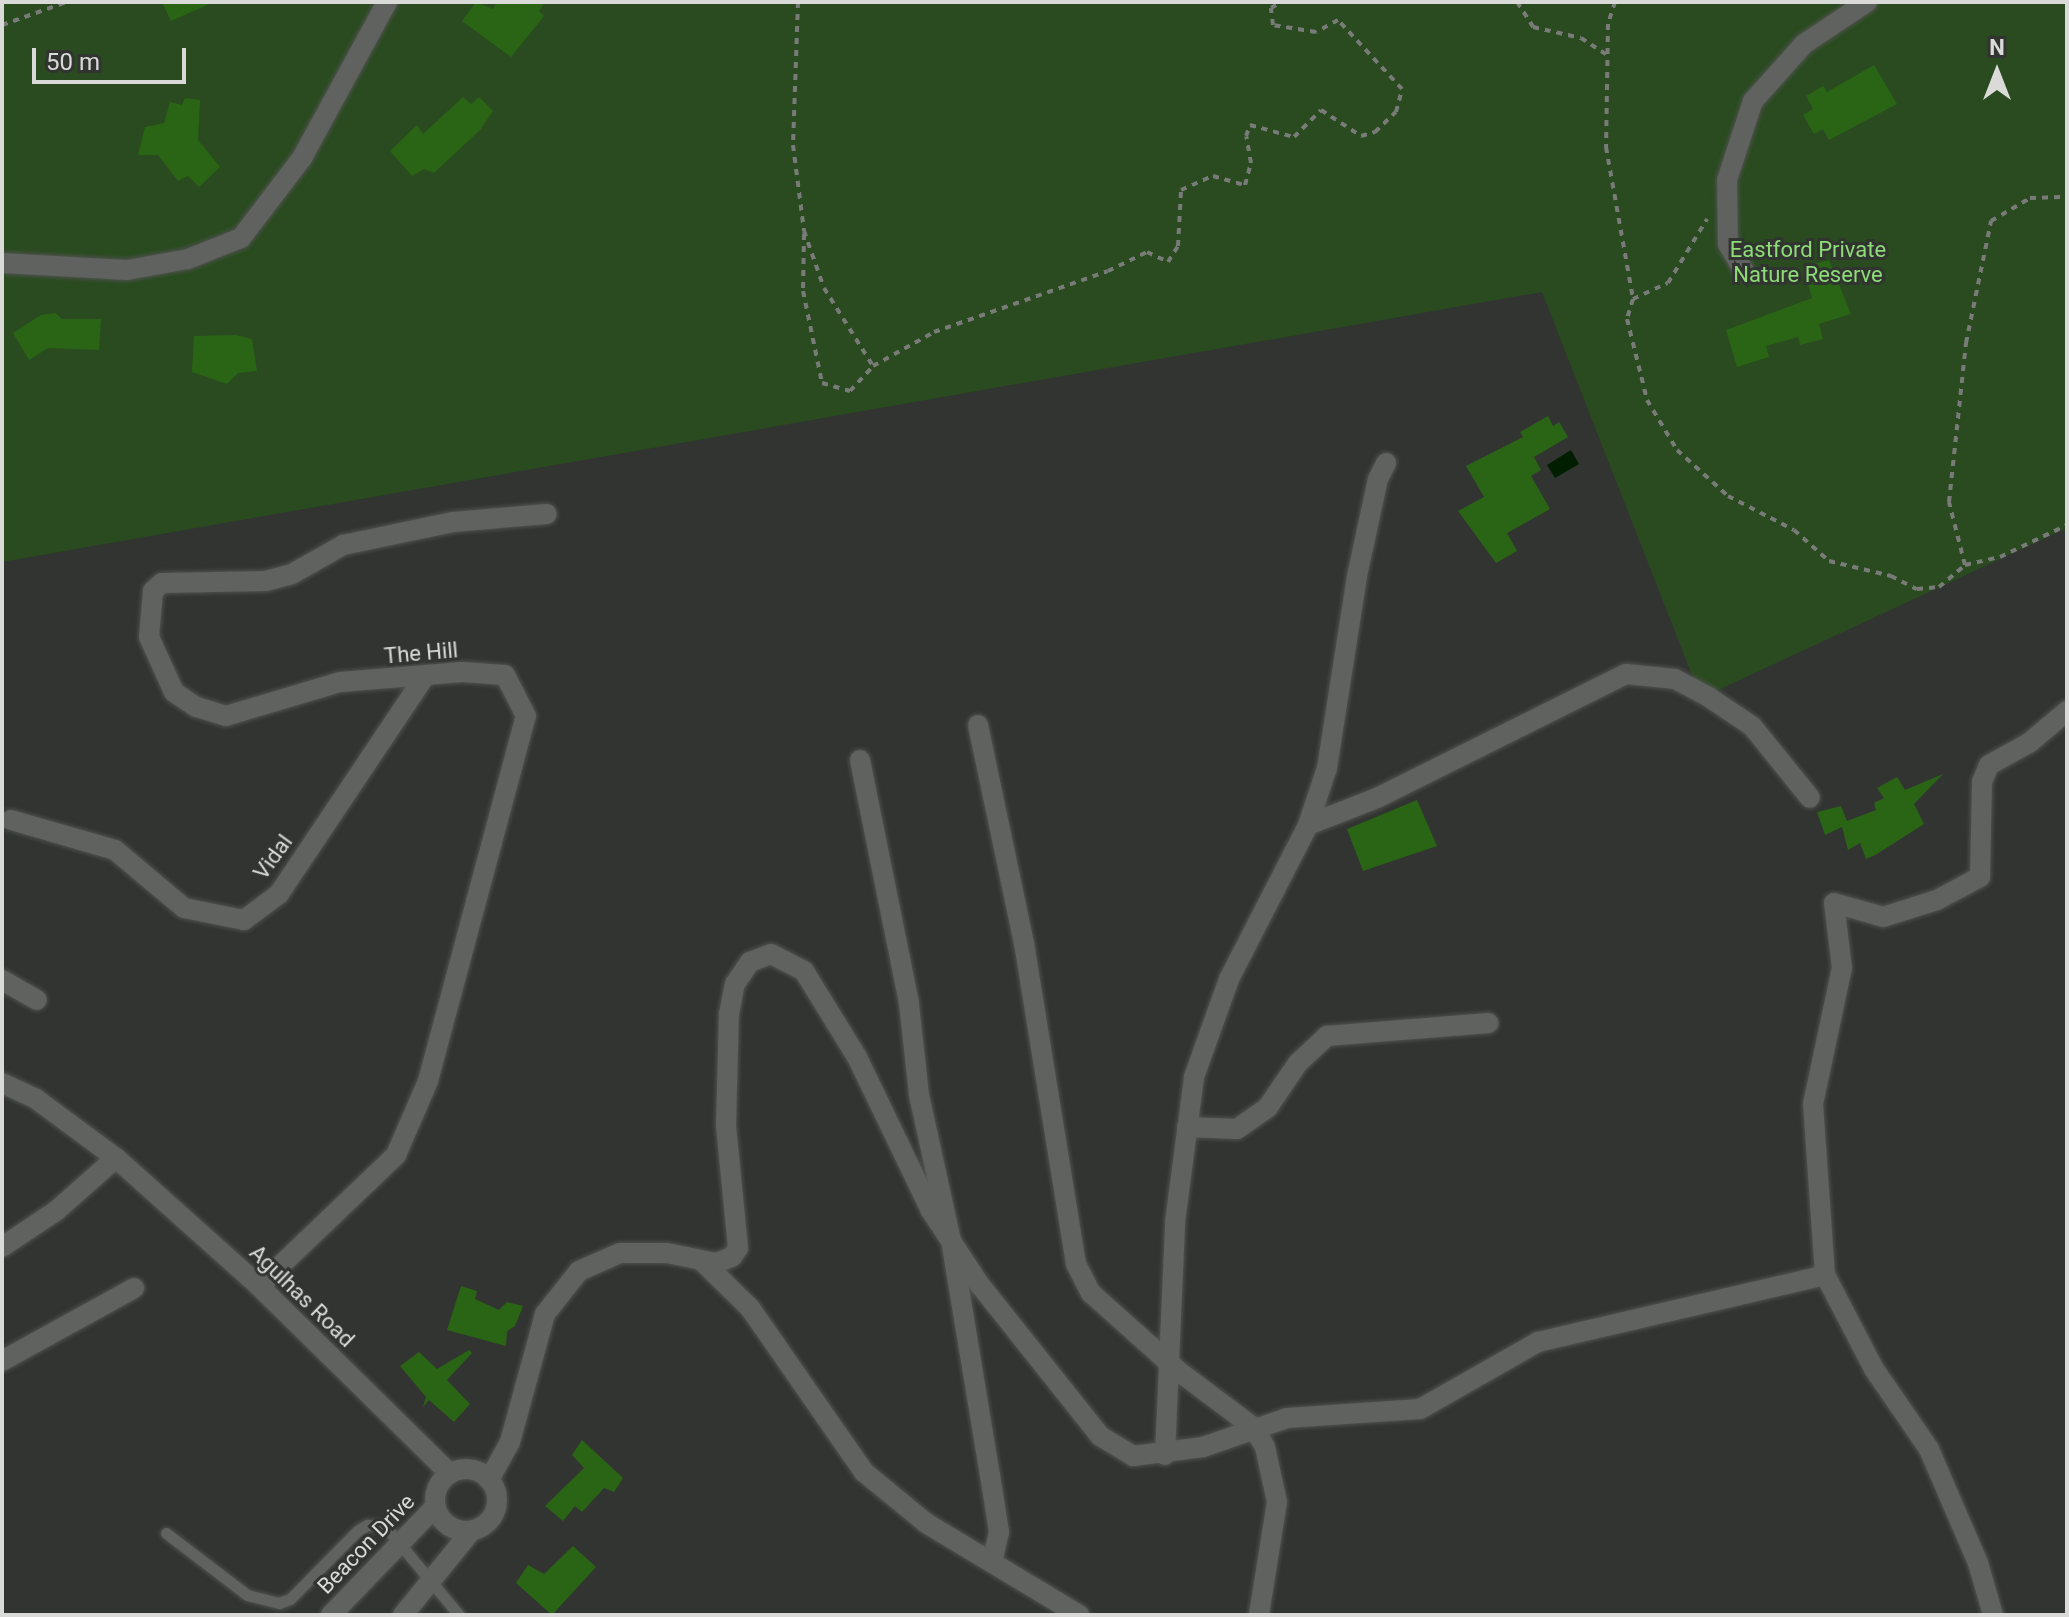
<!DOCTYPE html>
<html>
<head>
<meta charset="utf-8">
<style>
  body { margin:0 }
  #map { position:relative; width:2069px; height:1617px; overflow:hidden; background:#313430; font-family:Roboto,sans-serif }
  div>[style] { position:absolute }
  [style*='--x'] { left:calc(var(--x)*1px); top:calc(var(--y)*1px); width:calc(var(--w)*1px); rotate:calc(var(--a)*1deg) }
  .green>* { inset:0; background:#294b1f }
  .water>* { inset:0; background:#011f00 }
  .building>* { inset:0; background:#2a6516 }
  .path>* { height:4px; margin-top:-2px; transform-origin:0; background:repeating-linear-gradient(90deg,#797b78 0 6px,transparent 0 12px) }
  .roads { filter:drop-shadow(0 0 2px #4f514e) drop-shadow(0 0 2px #4f514e) }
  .lane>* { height:11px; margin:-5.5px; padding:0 5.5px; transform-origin:5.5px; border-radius:5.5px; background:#5f625e }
  .street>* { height:20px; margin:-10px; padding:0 10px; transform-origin:10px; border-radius:10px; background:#5f625e }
  .street>.ring { margin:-10px; padding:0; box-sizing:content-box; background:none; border:20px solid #5f625e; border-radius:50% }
  span { translate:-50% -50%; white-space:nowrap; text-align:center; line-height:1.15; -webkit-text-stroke:6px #313430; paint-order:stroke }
  .park-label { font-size:22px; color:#8ddc77 }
  .street-label { font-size:22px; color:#dadbd9 }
  .frame { position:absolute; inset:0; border:4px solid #dadbd9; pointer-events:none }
  .north { position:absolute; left:1957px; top:32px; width:80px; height:80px; -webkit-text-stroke:6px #313430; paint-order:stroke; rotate:0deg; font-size:22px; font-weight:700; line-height:32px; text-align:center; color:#dadbd9 }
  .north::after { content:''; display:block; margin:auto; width:28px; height:36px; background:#dadbd9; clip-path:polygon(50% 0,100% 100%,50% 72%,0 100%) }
  .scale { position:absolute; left:32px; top:48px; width:154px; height:36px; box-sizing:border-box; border:4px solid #dadbd9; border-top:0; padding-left:10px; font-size:24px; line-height:28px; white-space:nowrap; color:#dadbd9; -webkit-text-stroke:6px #313430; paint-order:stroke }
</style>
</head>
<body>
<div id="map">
  <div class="green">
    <i style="clip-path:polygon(2px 2px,2067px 2px,2067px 528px,1701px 698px,1542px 292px,2px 562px)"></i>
  </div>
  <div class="water">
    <i style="clip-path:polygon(1571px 450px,1579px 464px,1555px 478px,1547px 465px)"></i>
  </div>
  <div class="building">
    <i style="clip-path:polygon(162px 2px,214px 2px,171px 21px)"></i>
    <i style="clip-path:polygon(476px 2px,493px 9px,497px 2px,545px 2px,539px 11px,544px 16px,511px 57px,462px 21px)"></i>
    <i style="clip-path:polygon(1874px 65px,1897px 104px,1829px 140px,1823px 129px,1814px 134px,1803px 115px,1813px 109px,1806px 96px,1823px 86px,1827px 92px)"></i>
    <i style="clip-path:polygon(463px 97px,471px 104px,479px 97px,493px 111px,480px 130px,434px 173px,424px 169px,412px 176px,390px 151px,417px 125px,423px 134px)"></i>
    <i style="clip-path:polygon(185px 98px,200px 100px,198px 140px,220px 167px,199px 187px,188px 176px,178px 181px,158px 155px,138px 155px,145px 127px,164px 123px,170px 102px,182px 105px)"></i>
    <i style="clip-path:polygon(1829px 260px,1851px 314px,1819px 324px,1823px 339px,1800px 345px,1798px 337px,1766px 346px,1769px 357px,1737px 367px,1726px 330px,1812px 298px,1803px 267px)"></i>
    <i style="clip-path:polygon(55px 313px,62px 319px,101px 319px,99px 350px,48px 348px,29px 360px,13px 333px,41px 315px)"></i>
    <i style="clip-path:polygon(236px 335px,252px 339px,257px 371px,238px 373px,227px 384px,192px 372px,194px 336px)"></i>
    <i style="clip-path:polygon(1548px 416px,1553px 426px,1559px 422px,1568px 437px,1534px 457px,1541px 470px,1531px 476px,1550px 509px,1507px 533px,1517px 551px,1496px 563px,1458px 511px,1484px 497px,1466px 466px,1523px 437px,1520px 432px)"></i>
    <i style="clip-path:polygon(1943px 774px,1914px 804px,1924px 824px,1877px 854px,1866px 859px,1860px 843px,1848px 850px,1842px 827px,1825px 835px,1817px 812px,1841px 806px,1847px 821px,1876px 810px,1874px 803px,1884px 798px,1877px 788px,1897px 777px,1905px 790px)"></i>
    <i style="clip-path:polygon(1417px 800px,1437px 846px,1363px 871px,1347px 829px)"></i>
    <i style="clip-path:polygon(461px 1286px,477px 1291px,475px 1299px,499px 1310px,507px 1302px,523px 1306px,515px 1326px,507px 1331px,506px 1346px,447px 1330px)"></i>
    <i style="clip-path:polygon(469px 1350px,472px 1353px,447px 1380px,470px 1404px,454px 1422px,429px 1400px,423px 1407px,426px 1397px,400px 1366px,419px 1352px,437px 1369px)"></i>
    <i style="clip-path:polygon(582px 1440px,623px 1478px,614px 1492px,604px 1488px,582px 1512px,575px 1506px,563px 1521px,545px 1506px,584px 1468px,572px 1455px)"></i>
    <i style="clip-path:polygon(573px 1546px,596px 1567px,552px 1615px,516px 1583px,528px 1565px,544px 1574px)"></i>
  </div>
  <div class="path">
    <i style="--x:798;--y:2;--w:143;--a:92"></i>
    <i style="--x:793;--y:145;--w:87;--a:82.7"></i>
    <i style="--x:804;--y:231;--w:60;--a:70.7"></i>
    <i style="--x:824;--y:288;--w:92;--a:57.9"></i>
    <i style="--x:873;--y:366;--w:70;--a:-29.1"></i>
    <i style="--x:934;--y:332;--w:184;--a:-19.3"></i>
    <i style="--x:1108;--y:271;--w:43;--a:-26"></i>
    <i style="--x:1147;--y:252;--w:23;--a:25"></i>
    <i style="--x:1168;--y:262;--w:19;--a:-58"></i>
    <i style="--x:1178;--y:246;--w:56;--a:-86.9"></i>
    <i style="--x:1181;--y:190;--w:35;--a:-24"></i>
    <i style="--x:1213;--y:176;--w:33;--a:16"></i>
    <i style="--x:1245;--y:185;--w:23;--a:-75"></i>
    <i style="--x:1251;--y:163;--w:27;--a:-100"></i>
    <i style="--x:1246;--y:136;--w:12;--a:-70"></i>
    <i style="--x:1250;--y:125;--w:46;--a:15.3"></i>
    <i style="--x:1294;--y:137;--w:38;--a:-45"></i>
    <i style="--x:1321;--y:110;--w:48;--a:33"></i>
    <i style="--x:1361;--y:136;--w:15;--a:-16"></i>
    <i style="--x:1375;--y:132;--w:29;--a:-44"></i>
    <i style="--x:1396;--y:112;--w:24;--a:-75"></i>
    <i style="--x:1402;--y:89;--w:94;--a:-132.8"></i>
    <i style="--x:1338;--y:20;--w:25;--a:151"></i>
    <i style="--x:1316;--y:32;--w:44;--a:-170.8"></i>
    <i style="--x:1273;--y:25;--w:17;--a:-97"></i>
    <i style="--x:1271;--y:8;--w:12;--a:-31"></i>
    <i style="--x:1517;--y:2;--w:30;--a:57"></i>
    <i style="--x:1533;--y:27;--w:49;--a:12.9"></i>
    <i style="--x:1581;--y:38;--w:31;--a:33"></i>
    <i style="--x:1615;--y:2;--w:23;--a:108"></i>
    <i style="--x:1608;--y:24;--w:123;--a:90.9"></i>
    <i style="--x:1606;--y:147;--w:154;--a:79.9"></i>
    <i style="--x:1633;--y:299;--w:38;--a:-25"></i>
    <i style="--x:1668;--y:283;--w:75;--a:-58.6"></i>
    <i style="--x:2;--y:25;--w:69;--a:-19.5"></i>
    <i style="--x:804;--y:234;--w:57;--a:91"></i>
    <i style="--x:803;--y:291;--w:94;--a:78.3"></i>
    <i style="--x:822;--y:383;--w:29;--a:16"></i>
    <i style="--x:850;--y:391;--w:34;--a:-47"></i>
    <i style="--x:1633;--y:299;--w:21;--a:107"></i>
    <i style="--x:1627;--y:319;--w:83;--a:76.1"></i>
    <i style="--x:1647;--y:400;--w:58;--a:59"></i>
    <i style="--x:1677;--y:450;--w:69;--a:42"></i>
    <i style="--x:1728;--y:496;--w:74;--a:27.3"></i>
    <i style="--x:1794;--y:530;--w:47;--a:41.5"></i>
    <i style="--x:1829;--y:561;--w:64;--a:13.6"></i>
    <i style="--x:1891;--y:576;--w:29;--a:27"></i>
    <i style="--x:1917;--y:589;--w:22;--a:-5"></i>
    <i style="--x:1939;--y:587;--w:34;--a:-40"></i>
    <i style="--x:1965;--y:565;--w:36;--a:-13"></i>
    <i style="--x:2000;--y:557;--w:74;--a:-25.5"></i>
    <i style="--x:1965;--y:565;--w:65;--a:-104.3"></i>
    <i style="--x:1949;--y:502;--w:160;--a:-83.9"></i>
    <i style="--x:1966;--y:343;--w:125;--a:-78.4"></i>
    <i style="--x:1991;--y:221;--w:45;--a:-30.5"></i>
    <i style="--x:2030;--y:198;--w:37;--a:-2"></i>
  </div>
  <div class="roads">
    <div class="lane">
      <i style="--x:166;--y:1533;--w:102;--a:37.4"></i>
      <i style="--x:247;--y:1595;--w:33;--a:14"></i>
      <i style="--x:279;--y:1603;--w:12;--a:-20"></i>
      <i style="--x:290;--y:1599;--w:95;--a:-45.4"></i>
      <i style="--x:357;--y:1531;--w:12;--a:-31"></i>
      <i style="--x:367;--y:1525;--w:18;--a:3"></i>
      <i style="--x:385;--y:1526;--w:116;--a:50.3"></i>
    </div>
    <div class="street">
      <i style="--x:2;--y:263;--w:125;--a:3.2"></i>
      <i style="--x:127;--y:270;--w:62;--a:-10.2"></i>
      <i style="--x:188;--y:259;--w:57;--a:-21.6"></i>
      <i style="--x:241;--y:238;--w:101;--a:-52.7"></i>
      <i style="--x:302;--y:158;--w:178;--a:-61.4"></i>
      <i style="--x:1744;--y:271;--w:31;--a:-121"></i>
      <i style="--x:1728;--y:244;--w:64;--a:-90.9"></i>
      <i style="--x:1727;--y:180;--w:83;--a:-71.8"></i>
      <i style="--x:1753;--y:101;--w:76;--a:-48.2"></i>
      <i style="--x:1804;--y:44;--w:76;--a:-33.7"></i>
      <i style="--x:978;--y:725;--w:223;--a:78.1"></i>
      <i style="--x:1024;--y:943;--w:325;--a:80.8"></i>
      <i style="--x:1076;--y:1264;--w:33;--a:63"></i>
      <i style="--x:1091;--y:1293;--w:115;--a:41.8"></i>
      <i style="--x:1177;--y:1370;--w:95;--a:36.9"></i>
      <i style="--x:1253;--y:1427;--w:23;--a:59"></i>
      <i style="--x:1265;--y:1447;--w:56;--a:77.7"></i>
      <i style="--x:1277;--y:1502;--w:114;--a:99.1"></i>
      <i style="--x:860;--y:760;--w:249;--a:78.6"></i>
      <i style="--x:909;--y:1004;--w:92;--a:83.7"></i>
      <i style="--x:919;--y:1095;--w:148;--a:77.6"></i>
      <i style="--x:951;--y:1240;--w:238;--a:80.6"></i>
      <i style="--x:990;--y:1475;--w:58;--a:81"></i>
      <i style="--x:999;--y:1532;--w:31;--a:103"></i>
      <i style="--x:11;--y:820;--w:108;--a:16.1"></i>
      <i style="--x:115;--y:850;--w:90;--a:40"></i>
      <i style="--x:184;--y:908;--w:61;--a:11.3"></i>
      <i style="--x:244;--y:920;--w:44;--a:-36.6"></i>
      <i style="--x:279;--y:894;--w:259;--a:-56.2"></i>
      <i style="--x:1308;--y:825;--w:74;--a:-21.4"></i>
      <i style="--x:1377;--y:798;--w:278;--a:-26.5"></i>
      <i style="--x:1626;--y:674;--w:49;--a:5.8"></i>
      <i style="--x:1675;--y:679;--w:40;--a:28"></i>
      <i style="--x:1710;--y:698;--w:50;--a:33.7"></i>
      <i style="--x:1752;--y:726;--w:92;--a:51.1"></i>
      <i style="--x:2;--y:980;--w:40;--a:29.7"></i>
      <i style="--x:2;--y:1083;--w:38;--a:25"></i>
      <i style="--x:36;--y:1099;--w:99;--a:36.4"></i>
      <i style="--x:116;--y:1158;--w:192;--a:41.8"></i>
      <i style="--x:259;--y:1286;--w:268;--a:44.5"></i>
      <i style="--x:1187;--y:1127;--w:50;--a:2.3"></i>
      <i style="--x:1237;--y:1129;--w:38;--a:-35"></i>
      <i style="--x:1268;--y:1107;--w:53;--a:-55.7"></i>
      <i style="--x:1298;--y:1063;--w:40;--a:-43"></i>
      <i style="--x:1327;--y:1036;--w:162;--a:-4.6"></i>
      <i style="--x:2;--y:1247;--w:65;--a:-33.7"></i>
      <i style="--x:56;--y:1211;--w:80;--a:-41.5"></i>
      <i style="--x:702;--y:1261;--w:67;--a:44.4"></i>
      <i style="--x:750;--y:1308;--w:200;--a:55.2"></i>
      <i style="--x:864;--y:1472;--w:80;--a:39.4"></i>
      <i style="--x:926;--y:1523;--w:179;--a:31"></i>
      <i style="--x:259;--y:1286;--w:190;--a:-43.7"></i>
      <i style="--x:396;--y:1155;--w:81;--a:-66.6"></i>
      <i style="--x:428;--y:1081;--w:378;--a:-75"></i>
      <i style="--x:526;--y:716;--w:46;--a:-117.1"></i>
      <i style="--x:505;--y:675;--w:43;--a:-176"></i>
      <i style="--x:462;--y:672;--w:122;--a:175.3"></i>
      <i style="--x:340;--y:682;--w:119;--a:163.4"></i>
      <i style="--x:226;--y:716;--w:31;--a:-163"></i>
      <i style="--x:196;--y:707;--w:27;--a:-146"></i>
      <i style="--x:174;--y:692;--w:60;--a:-114.4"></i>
      <i style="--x:149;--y:637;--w:46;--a:-85"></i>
      <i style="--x:153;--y:591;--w:12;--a:-42"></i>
      <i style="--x:162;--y:583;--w:104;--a:-1.1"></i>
      <i style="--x:266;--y:581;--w:27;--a:-15"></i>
      <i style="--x:292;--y:574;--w:59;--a:-29.6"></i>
      <i style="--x:343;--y:545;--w:112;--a:-11.8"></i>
      <i style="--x:453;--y:522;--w:94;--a:-4.9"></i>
      <i style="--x:2;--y:1361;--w:151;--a:-28.9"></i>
      <i style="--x:1165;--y:1455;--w:233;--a:-87.5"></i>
      <i style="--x:1175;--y:1222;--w:146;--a:-82.5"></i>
      <i style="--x:1194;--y:1077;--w:104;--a:-70.3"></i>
      <i style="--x:1229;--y:979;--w:173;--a:-62.8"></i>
      <i style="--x:1308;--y:825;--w:60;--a:-71.6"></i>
      <i style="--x:1327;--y:768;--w:194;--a:-81.1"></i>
      <i style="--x:1357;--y:576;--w:99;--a:-77.8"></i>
      <i style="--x:1378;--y:479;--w:18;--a:-63"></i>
      <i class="ring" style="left:435px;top:1469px;width:42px;height:42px"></i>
      <i style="--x:489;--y:1480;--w:43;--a:-61.1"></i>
      <i style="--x:510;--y:1442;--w:133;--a:-74.7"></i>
      <i style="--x:545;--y:1314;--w:55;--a:-51.7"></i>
      <i style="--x:579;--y:1271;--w:45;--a:-23.7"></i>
      <i style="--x:620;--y:1253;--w:47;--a:0"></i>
      <i style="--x:667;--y:1253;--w:50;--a:11.5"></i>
      <i style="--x:716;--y:1263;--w:17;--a:-21"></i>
      <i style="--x:732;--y:1257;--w:11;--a:-56"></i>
      <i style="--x:738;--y:1248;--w:123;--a:-95.6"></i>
      <i style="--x:726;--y:1126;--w:112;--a:-88.5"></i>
      <i style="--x:729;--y:1014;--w:31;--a:-79"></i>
      <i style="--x:735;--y:984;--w:27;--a:-56"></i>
      <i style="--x:750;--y:962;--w:22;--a:-21"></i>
      <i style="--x:771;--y:954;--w:37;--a:27"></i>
      <i style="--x:804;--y:971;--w:101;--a:58.4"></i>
      <i style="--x:857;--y:1057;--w:169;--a:64.3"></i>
      <i style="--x:930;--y:1209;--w:91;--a:56.7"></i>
      <i style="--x:980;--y:1285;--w:193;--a:51.5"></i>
      <i style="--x:1100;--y:1436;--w:39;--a:31"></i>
      <i style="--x:1133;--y:1456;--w:71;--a:-7.3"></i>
      <i style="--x:1203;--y:1447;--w:89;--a:-19"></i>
      <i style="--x:1287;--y:1418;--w:133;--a:-3.9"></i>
      <i style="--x:1420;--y:1409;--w:136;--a:-29.6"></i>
      <i style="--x:1538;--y:1342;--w:295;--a:-13.1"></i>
      <i style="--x:331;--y:1615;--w:151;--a:-46.1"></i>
      <i style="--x:403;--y:1615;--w:109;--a:-50.9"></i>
      <i style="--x:1993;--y:1615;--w:54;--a:-106.1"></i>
      <i style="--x:1978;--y:1563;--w:124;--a:-113.3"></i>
      <i style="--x:1929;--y:1449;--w:97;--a:-124.5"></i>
      <i style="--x:1874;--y:1369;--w:106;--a:-117.5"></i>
      <i style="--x:1825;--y:1275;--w:171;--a:-94"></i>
      <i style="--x:1813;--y:1104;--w:139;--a:-78"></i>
      <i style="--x:1842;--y:968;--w:65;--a:-97"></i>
      <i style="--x:1834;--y:903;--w:51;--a:15.9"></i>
      <i style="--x:1883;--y:917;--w:57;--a:-17.5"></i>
      <i style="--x:1937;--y:900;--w:49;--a:-28.1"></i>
      <i style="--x:1980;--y:877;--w:95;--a:-88.8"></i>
      <i style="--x:1982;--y:782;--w:18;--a:-68"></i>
      <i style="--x:1989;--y:765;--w:46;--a:-28.8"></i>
      <i style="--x:2029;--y:743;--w:50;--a:-40.1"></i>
    </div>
  </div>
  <div class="park-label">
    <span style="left:1808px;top:262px">Eastford Private<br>Nature Reserve</span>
  </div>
  <div class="street-label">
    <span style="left:421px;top:653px;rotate:-5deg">The Hill</span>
    <span style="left:273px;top:857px;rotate:-54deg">Vidal</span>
    <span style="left:302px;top:1296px;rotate:44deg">Agulhas Road</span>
    <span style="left:366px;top:1544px;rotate:-46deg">Beacon Drive</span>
  </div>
  <div class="frame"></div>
  <div class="north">N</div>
  <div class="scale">50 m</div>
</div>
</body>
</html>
